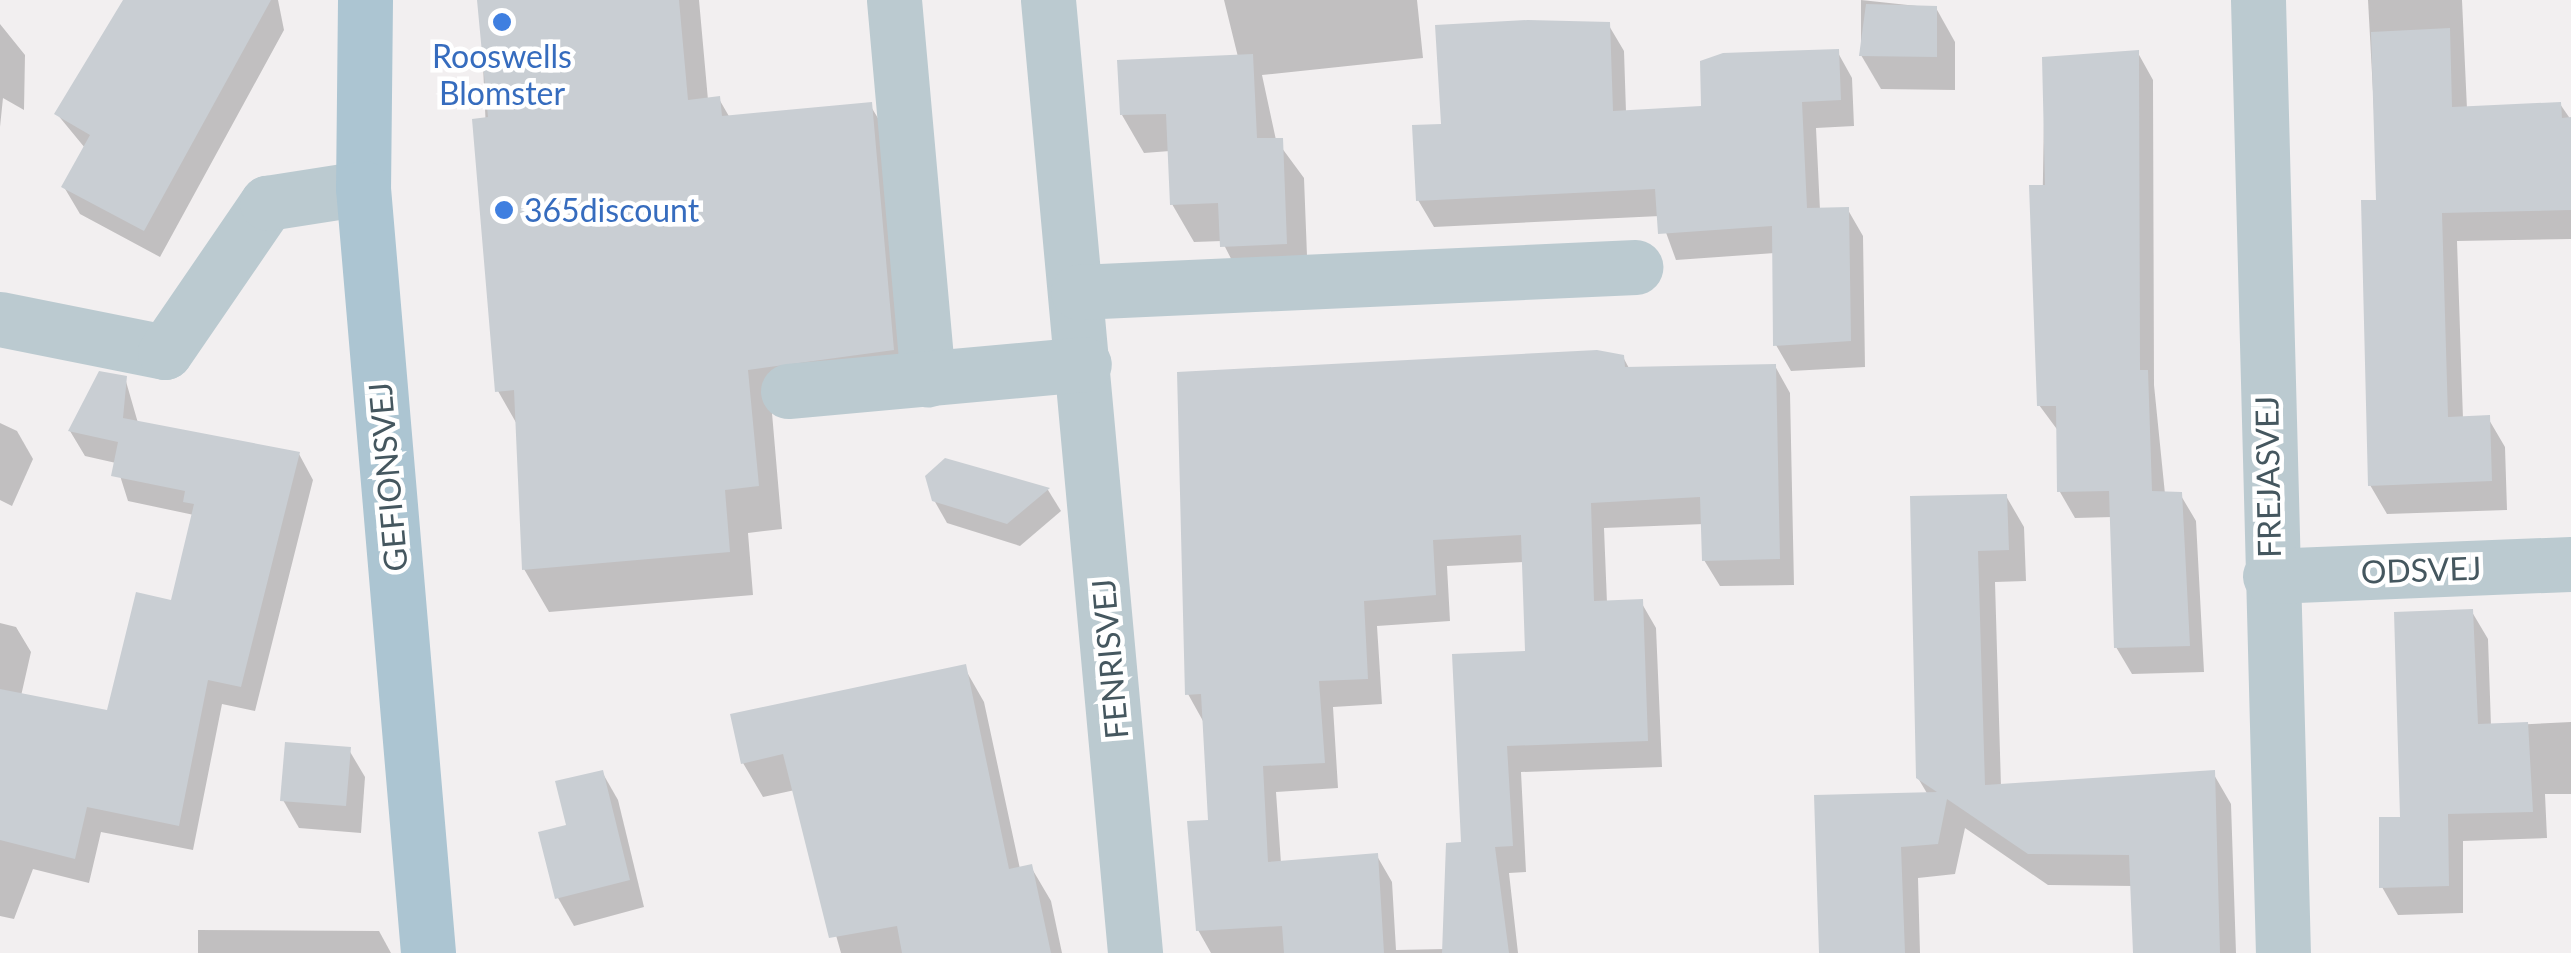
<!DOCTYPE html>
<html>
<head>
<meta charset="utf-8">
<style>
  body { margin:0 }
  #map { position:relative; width:2571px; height:953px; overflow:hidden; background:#f2eff0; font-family:Lato,sans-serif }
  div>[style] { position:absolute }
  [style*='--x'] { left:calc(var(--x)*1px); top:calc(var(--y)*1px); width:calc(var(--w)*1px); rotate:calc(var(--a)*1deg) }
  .shadow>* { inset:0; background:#0003 }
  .building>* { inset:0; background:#c9ced3 }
  .minor>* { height:55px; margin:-27.5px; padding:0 27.5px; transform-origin:27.5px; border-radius:27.5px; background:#bbcad0 }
  .major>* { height:55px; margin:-27.5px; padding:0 27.5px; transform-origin:27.5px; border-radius:27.5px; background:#acc5d2 }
  .dots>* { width:28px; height:28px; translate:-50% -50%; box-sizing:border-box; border:5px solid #fff; border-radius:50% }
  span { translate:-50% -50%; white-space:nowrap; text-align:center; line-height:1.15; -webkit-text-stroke:9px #fff; paint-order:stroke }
  .shop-label { font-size:32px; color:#366cbe }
  .left { translate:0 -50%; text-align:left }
  .street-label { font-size:32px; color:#45575f }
</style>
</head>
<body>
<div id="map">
  <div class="shadow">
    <i style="clip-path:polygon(125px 0,278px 0,284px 30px,160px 257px,80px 214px,64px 187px,85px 148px,57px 114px)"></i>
    <i style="clip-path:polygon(480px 0,699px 0,708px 100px,719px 99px,730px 118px,870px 105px,896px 148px,918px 393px,772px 413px,782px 529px,748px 533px,753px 595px,549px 612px,524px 569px,518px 426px,498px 391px)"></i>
    <i style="clip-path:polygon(1224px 0,1417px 0,1423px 58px,1262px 75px,1276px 140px,1304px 178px,1308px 281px,1244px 284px,1222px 241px,1194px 242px,1172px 204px,1170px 151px,1144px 153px,1122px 115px,1238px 57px)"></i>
    <i style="clip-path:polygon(1861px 0,1936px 8px,1955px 42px,1955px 90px,1881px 89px,1861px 55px)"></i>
    <i style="clip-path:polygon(2368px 0,2462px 0,2467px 109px,2560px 104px,2571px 120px,2571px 239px,2457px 241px,2463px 419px,2488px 418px,2505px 447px,2507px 510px,2387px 514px,2370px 485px,2379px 202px)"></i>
    <i style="clip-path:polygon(0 24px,25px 55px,24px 110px,3px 98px,0 127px)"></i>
    <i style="clip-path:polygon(1608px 24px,1624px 51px,1626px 112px,1704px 108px,1837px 51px,1852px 78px,1854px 126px,1816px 128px,1820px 210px,1848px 210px,1863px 236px,1865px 367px,1791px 371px,1776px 345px,1775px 253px,1676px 260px,1660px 216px,1434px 227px,1418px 200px,1444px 126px)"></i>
    <i style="clip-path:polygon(2138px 53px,2153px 80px,2154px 385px,2165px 494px,2180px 494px,2196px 521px,2204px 672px,2132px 674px,2116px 647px,2113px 517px,2075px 518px,2060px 492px,2059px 432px,2039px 405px,2045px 59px)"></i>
    <i style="clip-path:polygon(evenodd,1623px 357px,1630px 370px,1775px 366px,1790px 393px,1794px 585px,1720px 586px,1704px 560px,1704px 524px,1604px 528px,1607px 603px,1641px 602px,1656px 628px,1662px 767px,1521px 772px,1526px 872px,1509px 873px,1518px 953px,1211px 953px,1198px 930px,1211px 822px,1203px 721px,1188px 694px,1623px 357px,1524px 562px,1528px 653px,1464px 844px,1445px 949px,1396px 950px,1392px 882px,1377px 856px,1281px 863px,1276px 792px,1338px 788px,1333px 707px,1382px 704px,1377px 626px,1450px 621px,1447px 566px,1524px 562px)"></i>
    <i style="clip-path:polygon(125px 378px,138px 423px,299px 454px,313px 480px,255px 711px,222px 704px,193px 850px,101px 832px,89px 883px,33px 869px,14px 919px,0 916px,0 623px,16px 627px,31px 652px,21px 696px,109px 713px,173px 603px,194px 515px,128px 501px,116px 463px,85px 456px,70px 431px)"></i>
    <i style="clip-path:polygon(0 423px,17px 431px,33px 459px,12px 506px,0 500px)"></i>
    <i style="clip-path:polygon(946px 461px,1048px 490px,1061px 511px,1020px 546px,947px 523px,934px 500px)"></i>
    <i style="clip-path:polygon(2006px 496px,2024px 527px,2026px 581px,1995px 582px,2001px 787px,2213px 773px,2231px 804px,2236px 953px,2135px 953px,2133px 886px,2048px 885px,1965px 828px,1955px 874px,1918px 878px,1920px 953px,1821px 953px,1928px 795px,1918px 778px,1913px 498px)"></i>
    <i style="clip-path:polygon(2472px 612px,2488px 639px,2491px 726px,2571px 722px,2571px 794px,2545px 794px,2547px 838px,2463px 841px,2463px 913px,2398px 915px,2382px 887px)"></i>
    <i style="clip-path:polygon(964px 667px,984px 702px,1020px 869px,1031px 867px,1051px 901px,1062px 953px,841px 953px,795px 790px,763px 797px,743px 763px)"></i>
    <i style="clip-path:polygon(349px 750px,365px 777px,361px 833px,299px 828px,283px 800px)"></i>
    <i style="clip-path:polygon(602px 772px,618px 800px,644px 907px,574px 926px,558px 898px)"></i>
    <i style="clip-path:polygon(198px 930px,379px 931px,391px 953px,198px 953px)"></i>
  </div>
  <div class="building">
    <i style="clip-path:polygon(123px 0,271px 0,144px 231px,61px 187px,90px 135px,54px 114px)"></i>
    <i style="clip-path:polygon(477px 0,679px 0,688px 100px,720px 96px,722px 116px,872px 102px,894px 350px,748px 370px,759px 486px,725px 490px,730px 552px,522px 570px,514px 390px,495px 392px,472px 119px,488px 117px)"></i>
    <i style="clip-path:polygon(1866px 4px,1937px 6px,1937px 57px,1859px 56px)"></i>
    <i style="clip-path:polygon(1528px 20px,1610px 22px,1613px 111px,1701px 106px,1700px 61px,1723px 53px,1839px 49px,1841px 100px,1802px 102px,1807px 208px,1849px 207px,1851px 341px,1773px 346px,1772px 226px,1658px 234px,1655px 189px,1416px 201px,1412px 125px,1441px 124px,1435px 25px)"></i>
    <i style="clip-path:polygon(2450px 28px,2452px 107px,2561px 102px,2562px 118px,2571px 117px,2571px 210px,2442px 213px,2448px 417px,2490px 415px,2492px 481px,2368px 486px,2361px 200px,2376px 200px,2371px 32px)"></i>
    <i style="clip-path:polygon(2139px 50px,2140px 370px,2148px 370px,2152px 491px,2182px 492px,2190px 646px,2114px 648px,2109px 491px,2057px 492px,2056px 406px,2037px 406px,2029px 185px,2045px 185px,2042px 57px)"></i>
    <i style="clip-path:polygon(1253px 54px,1257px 138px,1283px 138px,1287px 244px,1220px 247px,1218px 203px,1170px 205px,1166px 114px,1120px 115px,1117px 60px)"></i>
    <i style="clip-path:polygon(1597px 350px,1624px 355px,1625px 367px,1776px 364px,1780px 559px,1702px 561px,1700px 497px,1591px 503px,1594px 601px,1643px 599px,1648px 741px,1507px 746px,1513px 846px,1495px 847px,1509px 953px,1442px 953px,1446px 843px,1461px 842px,1452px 654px,1525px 651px,1521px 535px,1433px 540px,1436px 595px,1364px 601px,1368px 679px,1319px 681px,1325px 763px,1263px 766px,1268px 862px,1378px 853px,1384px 953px,1284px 953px,1282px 926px,1196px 931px,1187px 821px,1208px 820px,1201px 694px,1185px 695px,1177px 372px)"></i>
    <i style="clip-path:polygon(99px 371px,127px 376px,123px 418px,300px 452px,241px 687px,208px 680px,179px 826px,87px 807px,75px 859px,0 840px,0 689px,107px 710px,136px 592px,171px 600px,194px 504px,183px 502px,185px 491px,111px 476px,118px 442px,68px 431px)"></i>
    <i style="clip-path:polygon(945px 458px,1050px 488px,1007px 524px,932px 501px,925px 476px)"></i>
    <i style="clip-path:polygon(2007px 494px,2009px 550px,1978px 551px,1985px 785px,2215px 770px,2220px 953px,2133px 953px,2129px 855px,2028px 854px,1947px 799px,1938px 844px,1901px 847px,1905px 953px,1819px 953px,1814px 795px,1937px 792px,1916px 778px,1910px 496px)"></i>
    <i style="clip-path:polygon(2473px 609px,2478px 724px,2528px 722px,2533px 812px,2448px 814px,2449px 886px,2379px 888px,2379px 817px,2400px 817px,2394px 612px)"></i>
    <i style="clip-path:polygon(966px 664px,1009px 869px,1032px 864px,1051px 953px,902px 953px,897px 926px,829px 938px,783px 754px,741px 764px,730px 714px)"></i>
    <i style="clip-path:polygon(285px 742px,351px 747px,346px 806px,280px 801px)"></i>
    <i style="clip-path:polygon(603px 770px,630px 880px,555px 899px,538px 832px,566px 825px,555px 781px)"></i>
  </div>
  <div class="minor">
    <i style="--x:894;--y:0;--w:381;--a:84.9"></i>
    <i style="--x:1048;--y:0;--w:957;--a:84.78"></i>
    <i style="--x:2258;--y:0;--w:953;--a:88.5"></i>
    <i style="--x:1078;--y:292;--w:558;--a:-2.57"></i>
    <i style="--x:0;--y:319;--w:168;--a:11.3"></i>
    <i style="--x:165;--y:352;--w:181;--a:-55.6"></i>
    <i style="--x:267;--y:203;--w:97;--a:-8.9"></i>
    <i style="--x:788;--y:391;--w:297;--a:-5.2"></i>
    <i style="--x:2270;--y:576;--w:301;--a:-2.3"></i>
  </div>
  <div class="major">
    <i style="--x:365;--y:0;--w:188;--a:90.6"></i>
    <i style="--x:363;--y:188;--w:768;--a:85.14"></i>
  </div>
  <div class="dots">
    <i style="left:502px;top:22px;background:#3f7fe0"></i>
    <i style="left:504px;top:210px;background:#3f7fe0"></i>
  </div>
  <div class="shop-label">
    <span style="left:502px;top:75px">Rooswells<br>Blomster</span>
    <span class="left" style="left:524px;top:210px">365discount</span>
  </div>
  <div class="street-label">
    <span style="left:388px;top:477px;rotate:-95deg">GEFIONSVEJ</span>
    <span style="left:2268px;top:477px;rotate:-91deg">FREJASVEJ</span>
    <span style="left:2421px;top:570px;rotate:-2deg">ODSVEJ</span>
    <span style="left:1110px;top:659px;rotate:-95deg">FENRISVEJ</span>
  </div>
</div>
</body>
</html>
